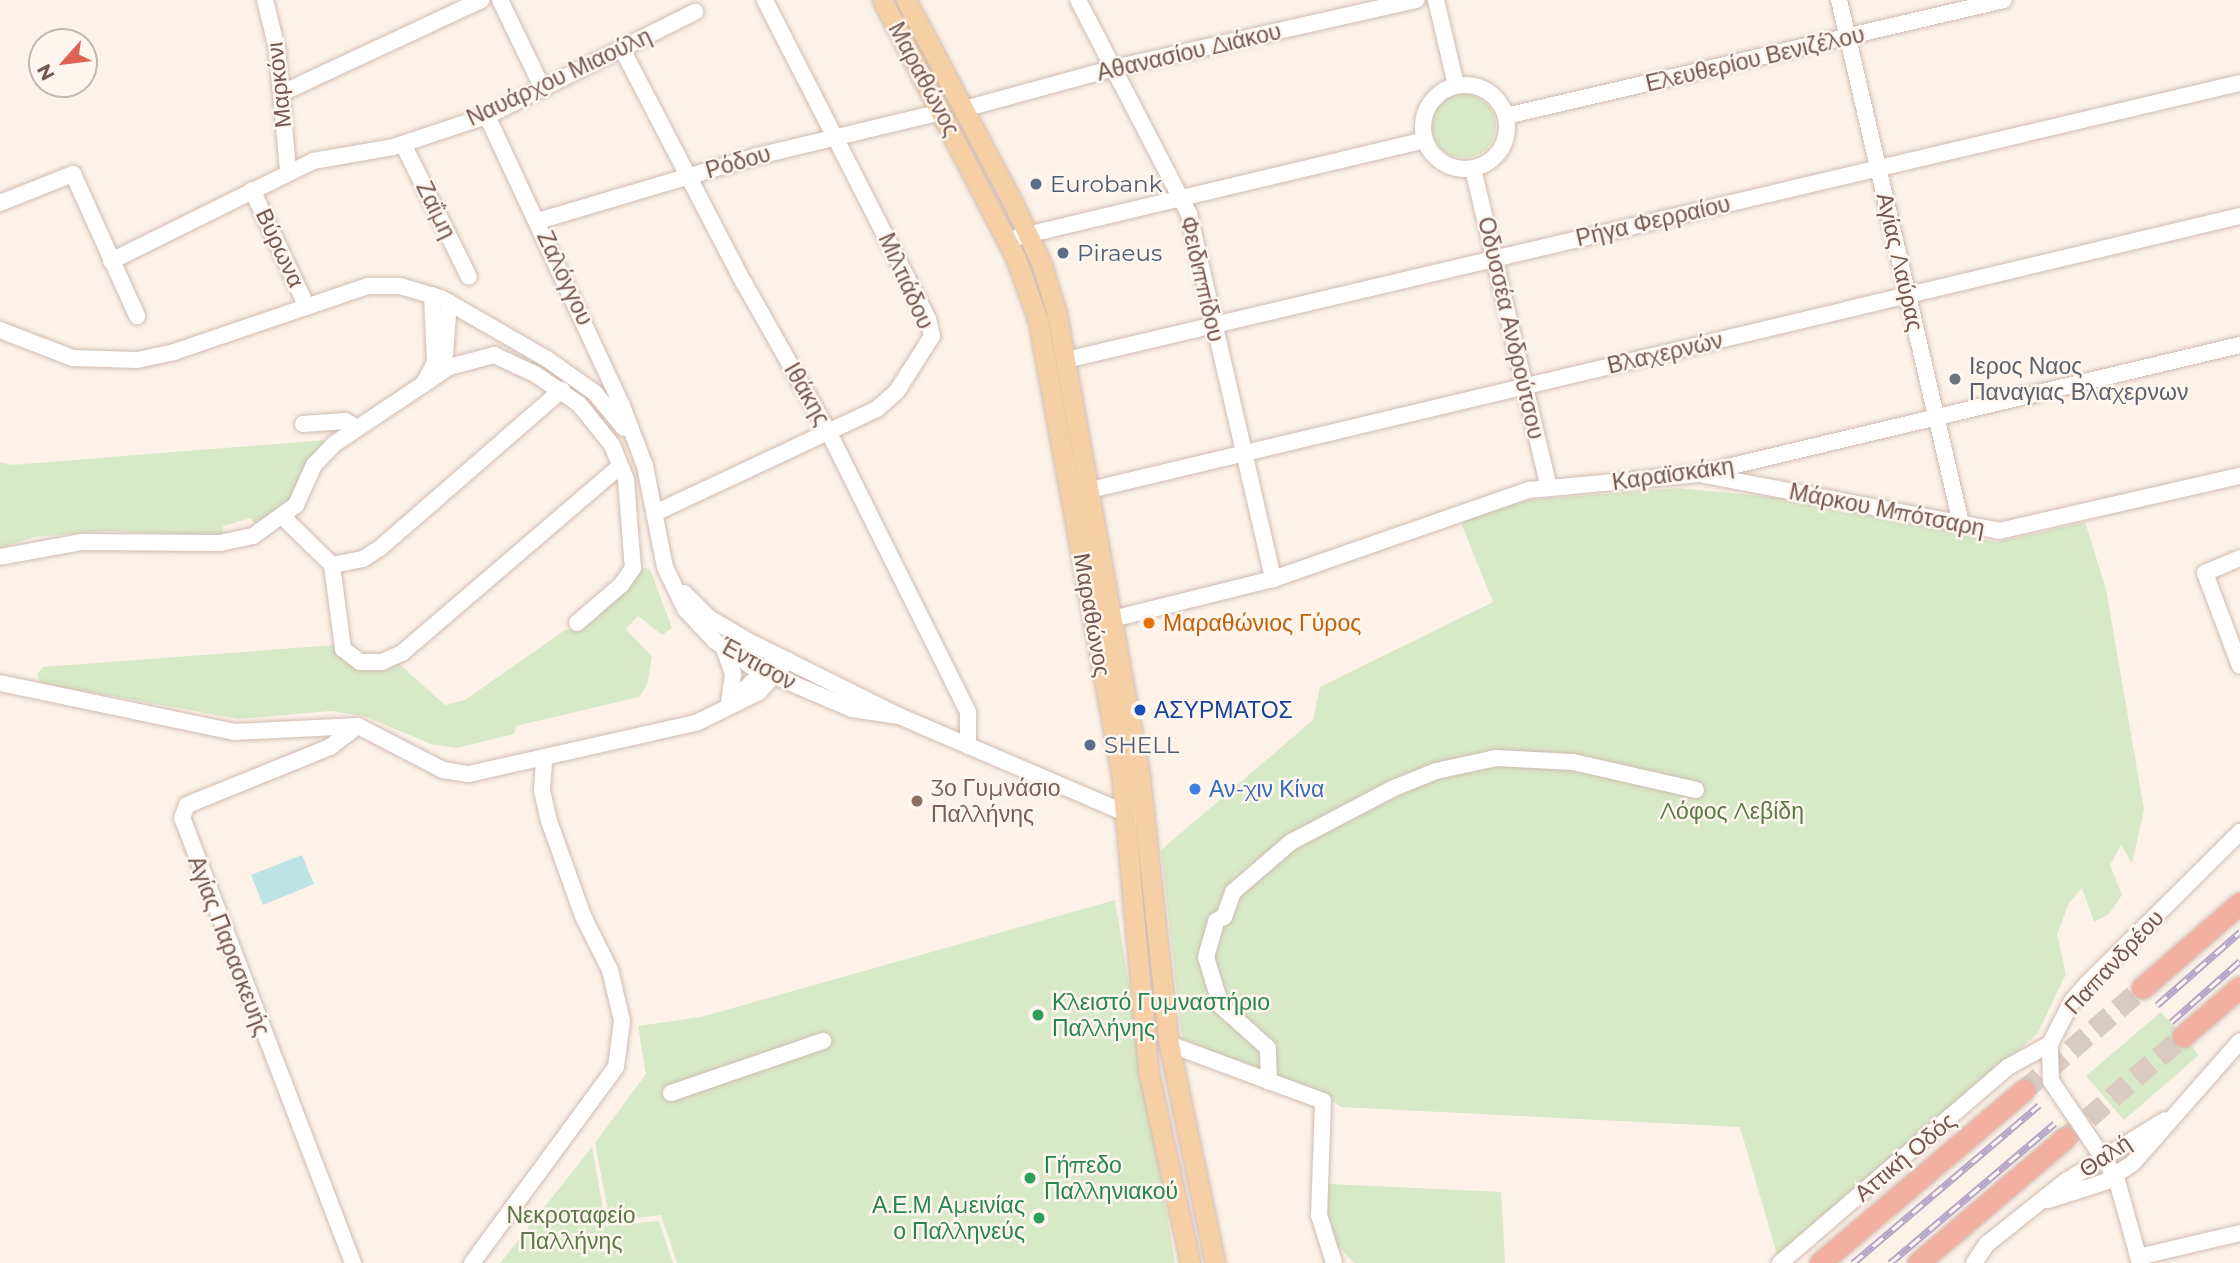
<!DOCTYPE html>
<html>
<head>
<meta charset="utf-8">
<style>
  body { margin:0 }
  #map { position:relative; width:2240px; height:1263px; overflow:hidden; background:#fcf2e8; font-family:Montserrat,sans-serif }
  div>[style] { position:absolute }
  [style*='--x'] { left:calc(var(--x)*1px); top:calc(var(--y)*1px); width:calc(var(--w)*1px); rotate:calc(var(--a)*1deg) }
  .green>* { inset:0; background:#d8e9c7 }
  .round { border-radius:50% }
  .water>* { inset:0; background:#bde3e5 }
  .highway-tunnel>* { height:21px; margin-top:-10.5px; transform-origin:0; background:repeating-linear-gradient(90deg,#dacbc1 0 21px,transparent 0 31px) }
  .roads { filter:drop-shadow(0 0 2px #cfbbb1) drop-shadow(0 0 2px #cfbbb1) }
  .minor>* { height:16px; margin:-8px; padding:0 8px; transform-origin:8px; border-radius:8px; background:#fff }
  .minor>.ring { margin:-8px; padding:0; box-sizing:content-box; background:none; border:16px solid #fff; border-radius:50% }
  .major>* { height:19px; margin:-9.5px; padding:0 9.5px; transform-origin:9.5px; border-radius:9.5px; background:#f7cfa4 }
  .highway>* { height:21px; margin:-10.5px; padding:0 10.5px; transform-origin:10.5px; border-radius:10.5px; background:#f3afa2 }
  .rail>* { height:7px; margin-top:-3.5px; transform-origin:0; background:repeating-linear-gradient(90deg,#fef6ef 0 13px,#b4a6c6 0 26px); box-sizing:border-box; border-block:2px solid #b4a6c6 }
  .dots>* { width:19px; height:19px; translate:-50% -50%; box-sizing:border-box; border:4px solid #fef6ef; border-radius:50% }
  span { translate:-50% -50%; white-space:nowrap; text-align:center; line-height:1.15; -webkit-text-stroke:5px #fef6ef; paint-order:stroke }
  .street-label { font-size:23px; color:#75574d }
  .service-label { font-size:23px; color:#4e5e75 }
  .left { translate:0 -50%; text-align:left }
  .worship-label { font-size:23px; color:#5b616d }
  .food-label { font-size:23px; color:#c56008 }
  .transit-label { font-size:23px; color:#164399 }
  .education-label { font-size:23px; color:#785e54 }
  .shop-label { font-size:23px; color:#366cbe }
  .park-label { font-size:23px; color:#5b7a45 }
  .leisure-label { font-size:23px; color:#27864d }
  .right { translate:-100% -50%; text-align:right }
  .north { position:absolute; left:28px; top:28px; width:70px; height:70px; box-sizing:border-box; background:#fef6ef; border:2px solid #c7b6ae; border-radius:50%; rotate:242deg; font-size:19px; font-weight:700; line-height:28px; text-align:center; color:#75574d }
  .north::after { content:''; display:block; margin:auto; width:24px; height:32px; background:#df6354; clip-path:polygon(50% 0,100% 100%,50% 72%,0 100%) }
</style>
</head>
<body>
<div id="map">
  <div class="green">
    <i class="round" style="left:1432px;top:94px;width:64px;height:64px"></i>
    <i style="clip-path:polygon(326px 440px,299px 475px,297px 497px,256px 528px,251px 518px,223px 526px,223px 536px,104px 531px,35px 537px,0 548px,0 462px,12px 465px)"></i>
    <i style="clip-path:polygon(1677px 488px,1782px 498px,1997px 542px,2085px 522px,2106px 589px,2144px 810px,2132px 863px,2121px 845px,2110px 865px,2122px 895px,2109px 914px,2094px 922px,2082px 888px,2069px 903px,2057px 934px,2066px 974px,2038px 1033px,1894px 1162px,1778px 1258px,1740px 1127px,1341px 1107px,1324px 1095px,1182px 1039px,1161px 850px,1313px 720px,1320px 687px,1493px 602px,1459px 518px,1528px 500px)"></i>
    <i style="clip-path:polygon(643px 568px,650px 569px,672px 628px,662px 635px,638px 616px,626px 629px,652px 657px,647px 685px,639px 697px,516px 726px,514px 734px,457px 748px,431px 744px,364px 716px,331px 711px,239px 719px,40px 683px,37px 674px,43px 667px,335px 645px,387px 667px,399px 664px,445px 705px,465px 700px,565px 630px,580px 629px,630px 586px)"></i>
    <i style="clip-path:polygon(1115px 900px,1175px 1263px,677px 1263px,661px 1215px,610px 1221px,595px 1143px,646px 1074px,638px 1026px,701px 1017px)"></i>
    <i style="clip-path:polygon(2161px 1012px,2199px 1055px,2124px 1120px,2086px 1076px)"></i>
    <i style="clip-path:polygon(592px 1147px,606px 1226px,659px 1221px,673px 1263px,500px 1263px)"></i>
    <i style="clip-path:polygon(1329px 1184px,1501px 1192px,1505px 1263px,1354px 1263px,1332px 1240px,1327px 1216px)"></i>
  </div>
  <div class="water">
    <i style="clip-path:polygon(302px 855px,314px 884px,263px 905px,251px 875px)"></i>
  </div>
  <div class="highway-tunnel">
    <i style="--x:2024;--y:1090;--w:156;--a:-40.8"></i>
    <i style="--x:2065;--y:1138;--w:156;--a:-40.8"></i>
  </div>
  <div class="roads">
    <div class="minor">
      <i style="--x:265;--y:0;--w:50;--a:76.2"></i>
      <i style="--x:277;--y:49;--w:122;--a:84.8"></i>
      <i style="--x:500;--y:0;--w:99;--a:64.2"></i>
      <i style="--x:1078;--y:0;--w:241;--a:62.6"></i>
      <i style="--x:1189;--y:214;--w:375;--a:77"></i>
      <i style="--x:1436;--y:0;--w:87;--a:76.8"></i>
      <i style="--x:1839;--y:0;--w:537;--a:76.87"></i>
      <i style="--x:622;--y:49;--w:264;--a:62.5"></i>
      <i style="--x:744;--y:283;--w:172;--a:60.5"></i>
      <i style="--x:829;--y:433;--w:312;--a:63.5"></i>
      <i style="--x:968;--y:712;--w:34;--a:90"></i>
      <i class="ring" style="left:1423px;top:85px;width:68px;height:68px"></i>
      <i style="--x:282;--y:93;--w:220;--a:-25"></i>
      <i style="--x:964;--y:109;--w:156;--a:-15.3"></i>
      <i style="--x:1114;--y:68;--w:310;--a:-12.7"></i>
      <i style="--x:487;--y:116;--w:317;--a:65"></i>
      <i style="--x:621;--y:403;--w:67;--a:69.1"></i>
      <i style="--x:645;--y:466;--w:103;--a:78.8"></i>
      <i style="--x:665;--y:567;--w:47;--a:64.5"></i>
      <i style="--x:685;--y:609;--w:44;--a:46.8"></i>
      <i style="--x:715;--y:641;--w:44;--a:34.8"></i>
      <i style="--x:751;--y:666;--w:110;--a:23.1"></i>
      <i style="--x:852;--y:709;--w:48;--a:8.5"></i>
      <i style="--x:1506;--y:116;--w:511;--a:-13.11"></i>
      <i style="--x:403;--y:144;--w:148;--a:63.6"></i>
      <i style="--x:1473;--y:169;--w:328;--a:76.6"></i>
      <i style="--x:252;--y:190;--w:129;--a:64.8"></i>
      <i style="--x:0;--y:203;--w:79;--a:-21.7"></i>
      <i style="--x:73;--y:174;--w:156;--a:65.7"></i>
      <i style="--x:538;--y:221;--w:229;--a:-16.5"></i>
      <i style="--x:758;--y:156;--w:188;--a:-13.5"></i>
      <i style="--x:1018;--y:237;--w:417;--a:-13.4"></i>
      <i style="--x:111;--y:261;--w:225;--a:-26.3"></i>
      <i style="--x:313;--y:161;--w:81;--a:-9.9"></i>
      <i style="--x:393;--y:147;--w:99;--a:-18.3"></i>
      <i style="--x:487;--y:116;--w:233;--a:-26.6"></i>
      <i style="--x:0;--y:330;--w:78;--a:21"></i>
      <i style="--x:73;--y:358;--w:64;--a:1.8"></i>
      <i style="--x:137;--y:360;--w:38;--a:-12"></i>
      <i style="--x:174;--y:352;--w:205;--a:-18.8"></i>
      <i style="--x:368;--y:286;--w:32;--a:0"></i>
      <i style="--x:400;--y:286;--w:43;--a:16.3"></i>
      <i style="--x:441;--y:298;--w:122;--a:29.9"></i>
      <i style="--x:547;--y:359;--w:59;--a:35.3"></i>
      <i style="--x:595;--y:393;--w:45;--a:50.4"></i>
      <i style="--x:445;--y:355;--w:53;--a:-85.7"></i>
      <i style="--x:1066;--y:360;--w:1206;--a:-13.28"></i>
      <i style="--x:425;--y:381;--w:21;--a:-62"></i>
      <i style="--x:435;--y:362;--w:67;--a:-92.6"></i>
      <i style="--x:303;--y:424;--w:42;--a:-4.1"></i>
      <i style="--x:345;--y:421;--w:14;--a:30"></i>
      <i style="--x:1704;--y:475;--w:300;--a:10.7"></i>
      <i style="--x:1999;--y:531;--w:247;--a:-12.9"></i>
      <i style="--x:1090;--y:490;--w:1182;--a:-13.4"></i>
      <i style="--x:655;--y:513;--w:245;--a:-25.1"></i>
      <i style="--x:877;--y:409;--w:27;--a:-42"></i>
      <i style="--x:897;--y:391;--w:65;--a:-57.5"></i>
      <i style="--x:932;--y:336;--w:17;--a:-103"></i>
      <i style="--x:928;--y:319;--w:358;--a:-117.1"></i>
      <i style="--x:284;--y:518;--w:67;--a:44.4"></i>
      <i style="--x:332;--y:565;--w:85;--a:82.5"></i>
      <i style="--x:343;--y:649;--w:21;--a:37"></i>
      <i style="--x:360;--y:662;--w:22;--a:0"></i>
      <i style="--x:382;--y:662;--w:22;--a:-24"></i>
      <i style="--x:402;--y:653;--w:287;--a:-40.6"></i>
      <i style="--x:0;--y:557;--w:82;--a:-10.5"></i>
      <i style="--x:81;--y:542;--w:139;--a:0.4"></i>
      <i style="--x:220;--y:543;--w:34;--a:-12"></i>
      <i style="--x:253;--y:536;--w:53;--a:-35.8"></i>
      <i style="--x:296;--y:505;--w:44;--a:-65.8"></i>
      <i style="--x:314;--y:465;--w:29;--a:-46"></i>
      <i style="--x:334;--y:444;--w:138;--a:-33.8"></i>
      <i style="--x:449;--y:367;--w:47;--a:-14.9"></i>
      <i style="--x:494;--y:355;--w:45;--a:24.9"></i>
      <i style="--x:535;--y:374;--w:53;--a:34.3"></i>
      <i style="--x:579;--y:404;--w:53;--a:51.2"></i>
      <i style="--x:612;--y:445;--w:38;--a:68"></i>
      <i style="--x:626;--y:480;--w:88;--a:85.5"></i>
      <i style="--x:633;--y:568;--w:21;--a:125"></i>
      <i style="--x:621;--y:585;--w:58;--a:139.2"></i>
      <i style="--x:2240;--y:558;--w:38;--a:157"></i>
      <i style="--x:2205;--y:573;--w:99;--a:69.4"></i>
      <i style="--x:332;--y:565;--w:32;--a:-11"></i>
      <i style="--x:363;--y:559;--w:20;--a:-33"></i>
      <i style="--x:380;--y:548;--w:241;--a:-41"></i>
      <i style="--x:684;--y:593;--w:34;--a:45"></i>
      <i style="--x:708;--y:617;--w:47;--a:31"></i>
      <i style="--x:748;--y:641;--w:169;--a:26.4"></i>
      <i style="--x:899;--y:716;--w:257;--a:23.2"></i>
      <i style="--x:1112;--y:619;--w:166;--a:-14"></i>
      <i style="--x:1273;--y:579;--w:271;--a:-19.2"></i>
      <i style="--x:1529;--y:490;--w:170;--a:-5.4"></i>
      <i style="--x:1698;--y:474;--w:557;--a:-13.39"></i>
      <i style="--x:724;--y:649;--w:27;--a:70"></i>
      <i style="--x:733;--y:674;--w:30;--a:98"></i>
      <i style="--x:0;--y:683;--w:239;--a:11.8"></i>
      <i style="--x:234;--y:732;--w:124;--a:-2.8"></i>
      <i style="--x:358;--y:726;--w:96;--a:27.4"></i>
      <i style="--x:443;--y:770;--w:26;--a:9"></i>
      <i style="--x:469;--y:774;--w:233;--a:-12.7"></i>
      <i style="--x:696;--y:723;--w:70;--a:-26.2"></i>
      <i style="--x:759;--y:692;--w:43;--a:-47.8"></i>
      <i style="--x:732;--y:701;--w:51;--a:-43.4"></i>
      <i style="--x:1169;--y:1044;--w:164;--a:20.3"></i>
      <i style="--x:1323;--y:1101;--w:114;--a:92"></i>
      <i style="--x:1319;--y:1215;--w:50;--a:72.6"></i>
      <i style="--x:1269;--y:1082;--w:34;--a:-92"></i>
      <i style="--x:1268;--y:1048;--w:63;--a:-138.2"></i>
      <i style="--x:1221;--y:1006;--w:51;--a:-107"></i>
      <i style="--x:1206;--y:957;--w:37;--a:-74"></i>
      <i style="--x:1216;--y:921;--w:9;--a:-27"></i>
      <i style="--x:1224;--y:917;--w:27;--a:-70"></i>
      <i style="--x:1233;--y:892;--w:77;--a:-40.8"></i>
      <i style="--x:1291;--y:842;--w:116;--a:-27.7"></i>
      <i style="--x:1394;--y:788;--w:45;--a:-22"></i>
      <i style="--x:1436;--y:771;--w:61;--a:-12.2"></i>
      <i style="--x:1496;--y:758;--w:77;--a:3"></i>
      <i style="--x:1573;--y:762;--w:126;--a:12.8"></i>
      <i style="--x:671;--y:1093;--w:161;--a:-18.9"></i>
      <i style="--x:2048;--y:1200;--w:60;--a:-17.5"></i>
      <i style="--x:2105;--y:1182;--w:34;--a:-34"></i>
      <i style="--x:2133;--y:1163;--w:162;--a:-48.7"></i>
      <i style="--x:2138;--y:1257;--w:105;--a:-13.2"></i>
      <i style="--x:353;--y:1263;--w:477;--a:-111"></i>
      <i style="--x:182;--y:818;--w:14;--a:-69"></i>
      <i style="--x:187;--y:805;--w:154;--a:-22.1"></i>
      <i style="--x:330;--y:747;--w:35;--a:-37"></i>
      <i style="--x:472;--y:1263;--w:243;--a:-53.7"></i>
      <i style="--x:616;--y:1067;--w:46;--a:-82.6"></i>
      <i style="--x:622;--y:1021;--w:52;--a:-103.2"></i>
      <i style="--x:610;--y:970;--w:60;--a:-116.6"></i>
      <i style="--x:583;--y:916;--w:101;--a:-109.7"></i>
      <i style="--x:549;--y:821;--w:32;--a:-103"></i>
      <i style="--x:542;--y:790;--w:30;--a:-86"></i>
      <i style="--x:1780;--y:1263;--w:301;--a:-40.7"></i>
      <i style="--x:2008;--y:1067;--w:48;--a:-28.7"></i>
      <i style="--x:1974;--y:1263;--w:23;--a:-56"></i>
      <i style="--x:1987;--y:1244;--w:101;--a:-38.6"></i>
      <i style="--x:2066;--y:1181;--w:116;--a:-31.6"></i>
      <i style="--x:2140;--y:1263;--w:89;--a:-105.6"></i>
      <i style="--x:2116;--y:1177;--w:116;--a:-124.1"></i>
      <i style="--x:2051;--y:1081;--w:37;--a:-92"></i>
      <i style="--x:2050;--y:1044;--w:48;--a:-62.9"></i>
      <i style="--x:2072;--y:1001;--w:23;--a:-49"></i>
      <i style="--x:2087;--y:984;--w:216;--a:-44.8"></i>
    </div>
    <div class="major">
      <i style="--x:882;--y:0;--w:292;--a:62.6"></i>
      <i style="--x:1016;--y:259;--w:65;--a:70.2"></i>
      <i style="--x:1038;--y:320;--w:459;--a:79.6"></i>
      <i style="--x:1121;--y:771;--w:300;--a:84.8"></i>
      <i style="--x:1148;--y:1070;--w:198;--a:77.7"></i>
      <i style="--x:906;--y:0;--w:229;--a:62.2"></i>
      <i style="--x:1013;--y:203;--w:68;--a:64.9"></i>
      <i style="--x:1042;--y:265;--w:52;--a:73.3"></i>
      <i style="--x:1057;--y:315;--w:470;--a:79.8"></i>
      <i style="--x:1140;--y:778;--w:268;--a:83.8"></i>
      <i style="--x:1169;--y:1044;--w:224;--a:78.1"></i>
    </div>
    <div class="highway">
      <i style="--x:2142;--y:988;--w:130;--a:-40.9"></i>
      <i style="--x:2183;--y:1036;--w:75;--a:-40.7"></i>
      <i style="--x:1820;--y:1263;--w:267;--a:-40.3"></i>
      <i style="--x:1918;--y:1263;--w:193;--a:-40.4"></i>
    </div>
  </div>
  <div class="rail">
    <i style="--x:2157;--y:1005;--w:111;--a:-41.3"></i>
    <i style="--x:2171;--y:1022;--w:92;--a:-41.5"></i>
    <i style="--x:1853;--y:1263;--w:244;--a:-40.3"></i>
    <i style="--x:1890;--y:1263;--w:216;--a:-40.3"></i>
  </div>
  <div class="dots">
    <i style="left:1036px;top:184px;background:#5c6f8a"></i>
    <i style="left:1063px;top:253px;background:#5c6f8a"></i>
    <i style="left:1955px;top:379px;background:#6b7280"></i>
    <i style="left:1149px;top:623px;background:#e8710a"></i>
    <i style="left:1140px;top:710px;background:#1a4fb4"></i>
    <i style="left:1090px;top:745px;background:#5c6f8a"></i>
    <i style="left:1195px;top:789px;background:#3f7fe0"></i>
    <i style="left:917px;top:801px;background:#8d6e63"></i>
    <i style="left:1038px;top:1015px;background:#2e9e5b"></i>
    <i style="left:1030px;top:1178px;background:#2e9e5b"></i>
    <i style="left:1039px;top:1218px;background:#2e9e5b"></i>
  </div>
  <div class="street-label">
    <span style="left:1189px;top:52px;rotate:-13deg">Αθανασίου Διάκου</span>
    <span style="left:1755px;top:59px;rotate:-13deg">Ελευθερίου Βενιζέλου</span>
    <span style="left:559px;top:77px;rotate:-25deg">Ναυάρχου Μιαούλη</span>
    <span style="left:924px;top:79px;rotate:62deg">Μαραθώνος</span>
    <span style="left:279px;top:85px;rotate:-96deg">Μαρκόνι</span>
    <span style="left:738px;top:162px;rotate:-16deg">Ρόδου</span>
    <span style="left:436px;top:210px;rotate:64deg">Ζαΐμη</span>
    <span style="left:1653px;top:221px;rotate:-13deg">Ρήγα Φερραίου</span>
    <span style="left:280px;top:248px;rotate:65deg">Βύρωνα</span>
    <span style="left:1900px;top:262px;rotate:77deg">Αγίας Λαύρας</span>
    <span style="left:565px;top:278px;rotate:65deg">Ζαλόγγου</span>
    <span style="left:1202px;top:279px;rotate:77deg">Φειδιππίδου</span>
    <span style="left:906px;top:281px;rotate:66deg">Μιλτιάδου</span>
    <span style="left:1511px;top:328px;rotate:77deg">Οδυσσέα Ανδρούτσου</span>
    <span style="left:1665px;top:353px;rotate:-13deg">Βλαχερνών</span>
    <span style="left:807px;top:394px;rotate:60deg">Ιθάκης</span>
    <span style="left:1673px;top:474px;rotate:-8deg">Καραϊσκάκη</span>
    <span style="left:1887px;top:510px;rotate:11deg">Μάρκου Μπότσαρη</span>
    <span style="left:1092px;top:615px;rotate:80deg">Μαραθώνος</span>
    <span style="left:758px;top:664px;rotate:29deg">Έντισον</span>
    <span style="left:229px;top:946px;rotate:69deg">Αγίας Παρασκευής</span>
    <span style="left:2114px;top:962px;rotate:-47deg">Παπανδρέου</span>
    <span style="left:2105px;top:1156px;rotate:-34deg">Θαλή</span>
    <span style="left:1905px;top:1157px;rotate:-40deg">Αττική Οδός</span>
  </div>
  <div class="service-label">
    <span class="left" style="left:1050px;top:184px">Eurobank</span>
    <span class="left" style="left:1077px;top:253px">Piraeus</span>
    <span class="left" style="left:1104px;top:745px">SHELL</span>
  </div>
  <div class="worship-label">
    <span class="left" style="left:1969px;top:379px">Ιερος Ναος<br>Παναγιας Βλαχερνων</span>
  </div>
  <div class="food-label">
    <span class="left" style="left:1163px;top:623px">Μαραθώνιος Γύρος</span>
  </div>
  <div class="transit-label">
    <span class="left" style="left:1154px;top:710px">ΑΣΥΡΜΑΤΟΣ</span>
  </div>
  <div class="education-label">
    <span class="left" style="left:931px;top:801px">3ο Γυμνάσιο<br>Παλλήνης</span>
  </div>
  <div class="shop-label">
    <span class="left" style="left:1209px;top:789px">Αν-χιν Κίνα</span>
  </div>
  <div class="park-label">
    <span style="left:1732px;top:811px">Λόφος Λεβίδη</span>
    <span style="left:571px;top:1228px">Νεκροταφείο<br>Παλλήνης</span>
  </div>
  <div class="leisure-label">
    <span class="left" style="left:1052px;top:1015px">Κλειστό Γυμναστήριο<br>Παλλήνης</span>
    <span class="left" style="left:1044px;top:1178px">Γήπεδο<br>Παλληνιακού</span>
    <span class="right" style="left:1025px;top:1218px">Α.Ε.Μ Αμεινίας<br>ο Παλληνεύς</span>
  </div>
  <div class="north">N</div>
</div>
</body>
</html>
